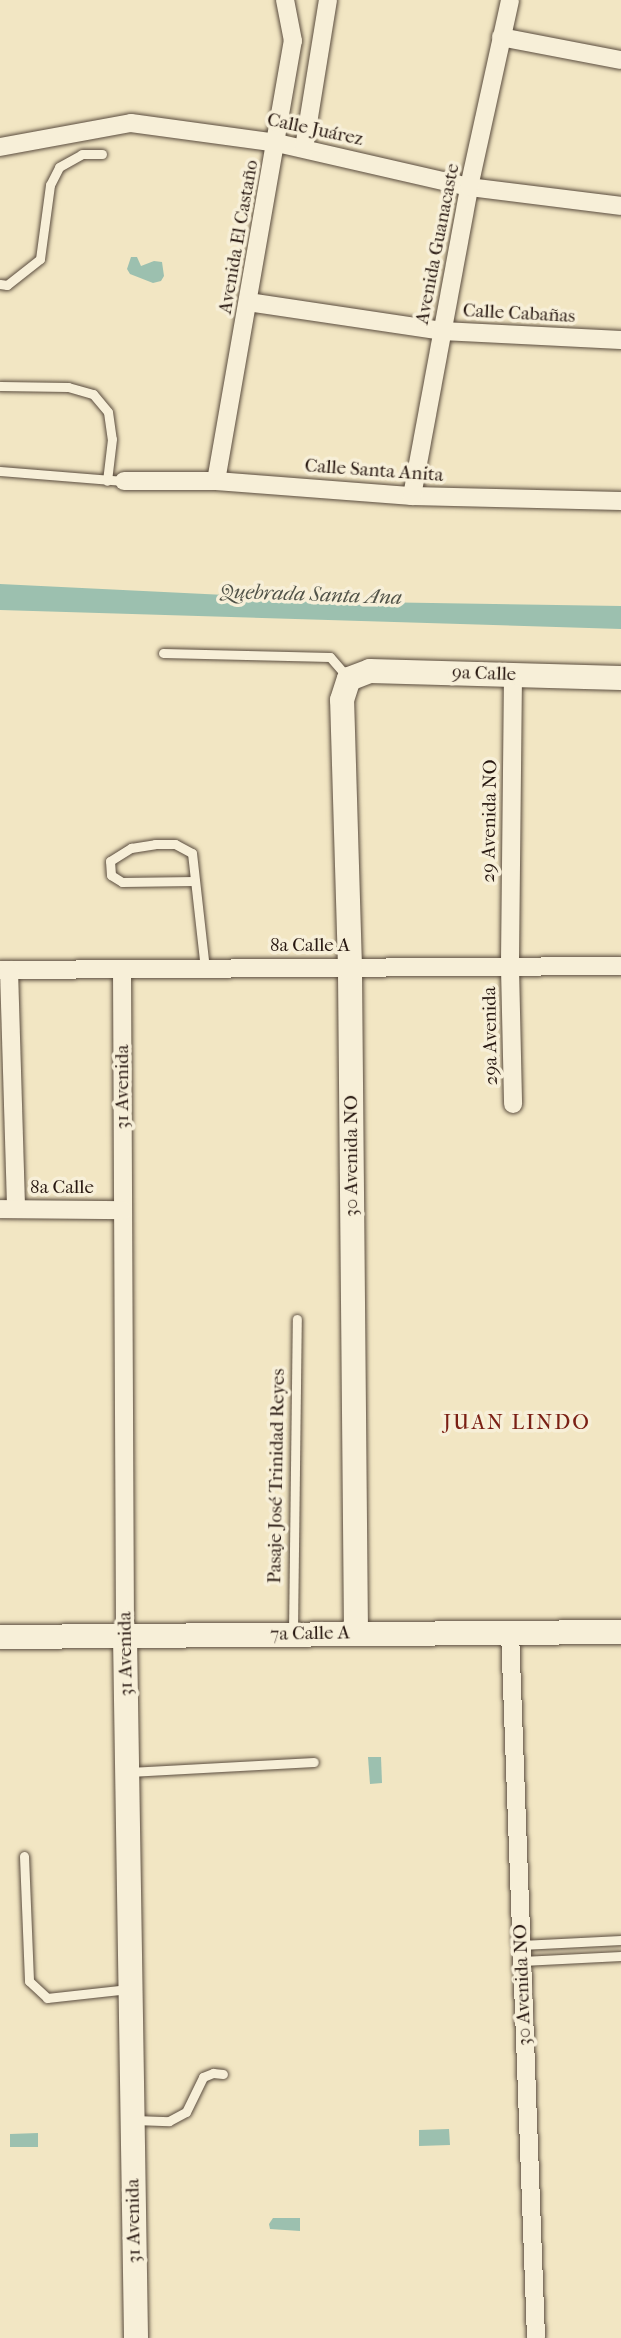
<!DOCTYPE html>
<html>
<head>
<meta charset="utf-8">
<style>
  body { margin:0 }
  #map { position:relative; width:621px; height:2338px; overflow:hidden; background:#f2e6c3; font-family:"IM FELL French Canon",serif }
  div>[style] { position:absolute }
  [style*='--x'] { left:calc(var(--x)*1px); top:calc(var(--y)*1px); width:calc(var(--w)*1px); rotate:calc(var(--a)*1deg) }
  .water>* { inset:0; background:#9cc0af }
  .roads { filter:drop-shadow(0 0 2px #5a4c3e) drop-shadow(0 0 2px #5a4c3e) }
  .lane>* { height:9px; margin:-4.5px; padding:0 4.5px; transform-origin:4.5px; border-radius:4.5px; background:#f7efd8 }
  .street>* { height:18px; margin:-9px; padding:0 9px; transform-origin:9px; border-radius:9px; background:#f7efd8 }
  .secondary>* { height:24px; margin:-12px; padding:0 12px; transform-origin:12px; border-radius:12px; background:#f7efd8 }
  span { translate:-50% -50%; white-space:nowrap; text-align:center; line-height:1.15; -webkit-text-stroke:7px #f7efd8; paint-order:stroke }
  .street-label { font-size:19px; color:#281811 }
  .water-label { font-size:21px; color:#515348; font-style:italic }
  .neighbourhood-label { font-size:21px; color:#7a1f14; letter-spacing:2px }
</style>
</head>
<body>
<div id="map">
  <div class="water">
    <i style="clip-path:polygon(131px 257px,137px 257px,141px 266px,154px 261px,162px 262px,164px 276px,161px 281px,153px 283px,130px 274px,127px 269px)"></i>
    <i style="clip-path:polygon(0 584px,369px 602px,621px 606px,621px 629px,0 610px)"></i>
    <i style="clip-path:polygon(368px 1757px,381px 1757px,382px 1783px,370px 1784px)"></i>
    <i style="clip-path:polygon(449px 2129px,450px 2145px,419px 2146px,419px 2130px)"></i>
    <i style="clip-path:polygon(38px 2133px,38px 2147px,10px 2147px,10px 2134px)"></i>
    <i style="clip-path:polygon(273px 2218px,300px 2218px,300px 2231px,270px 2229px,269px 2224px)"></i>
  </div>
  <div class="roads">
    <div class="lane">
      <i style="--x:0;--y:284;--w:7;--a:8"></i>
      <i style="--x:7;--y:285;--w:42;--a:-38.2"></i>
      <i style="--x:40;--y:259;--w:75;--a:-82.3"></i>
      <i style="--x:50;--y:185;--w:20;--a:-63"></i>
      <i style="--x:59;--y:167;--w:26;--a:-29"></i>
      <i style="--x:82;--y:154;--w:20;--a:0"></i>
      <i style="--x:0;--y:386;--w:68;--a:0.8"></i>
      <i style="--x:68;--y:387;--w:26;--a:16"></i>
      <i style="--x:93;--y:394;--w:23;--a:50"></i>
      <i style="--x:108;--y:412;--w:27;--a:82"></i>
      <i style="--x:112;--y:439;--w:42;--a:96.8"></i>
      <i style="--x:0;--y:471;--w:124;--a:4.6"></i>
      <i style="--x:163;--y:653;--w:167;--a:1.4"></i>
      <i style="--x:330;--y:657;--w:28;--a:49"></i>
      <i style="--x:195;--y:881;--w:73;--a:179.2"></i>
      <i style="--x:122;--y:882;--w:13;--a:-148"></i>
      <i style="--x:111;--y:875;--w:14;--a:-94"></i>
      <i style="--x:110;--y:861;--w:25;--a:-32"></i>
      <i style="--x:131;--y:848;--w:24;--a:-9"></i>
      <i style="--x:155;--y:844;--w:20;--a:0"></i>
      <i style="--x:175;--y:844;--w:19;--a:28"></i>
      <i style="--x:192;--y:853;--w:116;--a:83.6"></i>
      <i style="--x:293;--y:1632;--w:313;--a:-89.3"></i>
      <i style="--x:129;--y:1772;--w:185;--a:-3.1"></i>
      <i style="--x:24;--y:1856;--w:125;--a:87.7"></i>
      <i style="--x:29;--y:1981;--w:25;--a:43"></i>
      <i style="--x:47;--y:1998;--w:82;--a:-6.3"></i>
      <i style="--x:521;--y:1945;--w:100;--a:-2.9"></i>
      <i style="--x:522;--y:1961;--w:99;--a:-2.9"></i>
      <i style="--x:134;--y:2120;--w:35;--a:2"></i>
      <i style="--x:169;--y:2121;--w:19;--a:-28"></i>
      <i style="--x:186;--y:2112;--w:39;--a:-64"></i>
      <i style="--x:203;--y:2077;--w:11;--a:-22"></i>
      <i style="--x:213;--y:2073;--w:10;--a:6"></i>
    </div>
    <div class="street">
      <i style="--x:501;--y:37;--w:122;--a:10.9"></i>
      <i style="--x:0;--y:147;--w:133;--a:-10.4"></i>
      <i style="--x:131;--y:123;--w:147;--a:7.8"></i>
      <i style="--x:277;--y:143;--w:197;--a:12.9"></i>
      <i style="--x:469;--y:187;--w:153;--a:7.1"></i>
      <i style="--x:304;--y:148;--w:150;--a:-80.8"></i>
      <i style="--x:248;--y:302;--w:196;--a:8.5"></i>
      <i style="--x:442;--y:331;--w:179;--a:2.9"></i>
      <i style="--x:124;--y:481;--w:92;--a:0"></i>
      <i style="--x:216;--y:481;--w:197;--a:4.4"></i>
      <i style="--x:412;--y:496;--w:209;--a:1.4"></i>
      <i style="--x:216;--y:481;--w:447;--a:-80.1"></i>
      <i style="--x:293;--y:41;--w:42;--a:-101"></i>
      <i style="--x:412;--y:496;--w:314;--a:-79.5"></i>
      <i style="--x:469;--y:187;--w:191;--a:-77.6"></i>
      <i style="--x:513;--y:675;--w:293;--a:90.6"></i>
      <i style="--x:510;--y:968;--w:136;--a:88.7"></i>
      <i style="--x:122;--y:969;--w:667;--a:89.74"></i>
      <i style="--x:0;--y:970;--w:621;--a:-0.37"></i>
      <i style="--x:9;--y:970;--w:239;--a:88.3"></i>
      <i style="--x:0;--y:1209;--w:123;--a:0.5"></i>
      <i style="--x:510;--y:1632;--w:706;--a:87.89"></i>
    </div>
    <div class="secondary">
      <i style="--x:356;--y:1633;--w:666;--a:-90.52"></i>
      <i style="--x:350;--y:967;--w:267;--a:-91.7"></i>
      <i style="--x:342;--y:700;--w:22;--a:-72"></i>
      <i style="--x:349;--y:679;--w:22;--a:-21"></i>
      <i style="--x:370;--y:671;--w:251;--a:1.6"></i>
      <i style="--x:125;--y:1636;--w:702;--a:89.1"></i>
      <i style="--x:0;--y:1637;--w:621;--a:-0.46"></i>
    </div>
  </div>
  <div class="street-label">
    <span style="left:315px;top:130px;rotate:12deg">Calle Juárez</span>
    <span style="left:239px;top:237px;rotate:-80deg">Avenida El Castaño</span>
    <span style="left:438px;top:244px;rotate:-79deg">Avenida Guanacaste</span>
    <span style="left:519px;top:314px;rotate:3deg">Calle Cabañas</span>
    <span style="left:374px;top:471px;rotate:4deg">Calle Santa Anita</span>
    <span style="left:484px;top:674px;rotate:2deg">9a Calle</span>
    <span style="left:490px;top:821px;rotate:-89deg">29 Avenida NO</span>
    <span style="left:310px;top:946px">8a Calle A</span>
    <span style="left:491px;top:1036px;rotate:-91deg">29a Avenida</span>
    <span style="left:123px;top:1087px;rotate:-90deg">31 Avenida</span>
    <span style="left:352px;top:1156px;rotate:-90deg">30 Avenida NO</span>
    <span style="left:62px;top:1188px">8a Calle</span>
    <span style="left:277px;top:1476px;rotate:-89deg">Pasaje José Trinidad Reyes</span>
    <span style="left:310px;top:1634px;rotate:-1deg">7a Calle A</span>
    <span style="left:126px;top:1654px;rotate:-91deg">31 Avenida</span>
    <span style="left:523px;top:1985px;rotate:-92deg">30 Avenida NO</span>
    <span style="left:134px;top:2221px;rotate:-91deg">31 Avenida</span>
  </div>
  <div class="water-label">
    <span style="left:311px;top:594px;rotate:2deg">Quebrada Santa Ana</span>
  </div>
  <div class="neighbourhood-label">
    <span style="left:517px;top:1422px">JUAN LINDO</span>
  </div>
</div>
</body>
</html>
